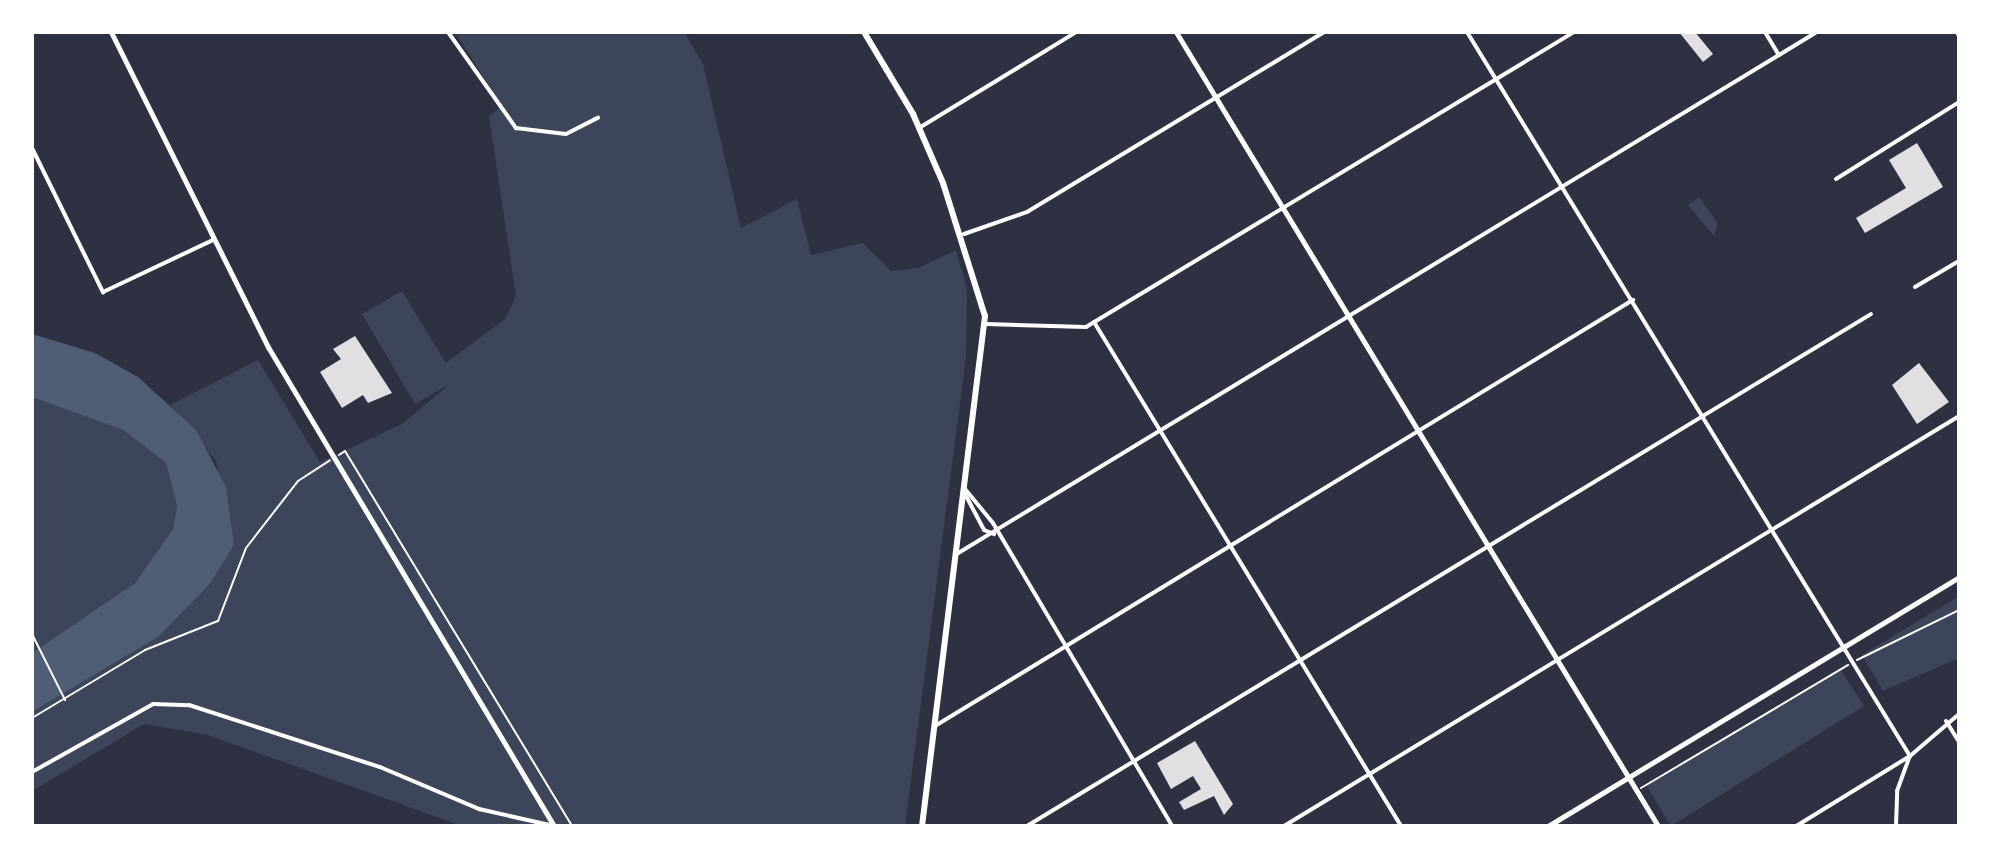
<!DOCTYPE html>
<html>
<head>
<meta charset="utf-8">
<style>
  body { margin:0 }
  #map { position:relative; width:1991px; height:858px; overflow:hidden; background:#2d3142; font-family:"PT Sans",sans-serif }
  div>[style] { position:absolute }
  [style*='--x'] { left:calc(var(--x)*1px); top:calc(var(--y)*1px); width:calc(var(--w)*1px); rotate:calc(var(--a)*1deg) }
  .green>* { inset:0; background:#3c4559 }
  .water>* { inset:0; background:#4f5d75 }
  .building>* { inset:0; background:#e0e0e3 }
  .path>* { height:2px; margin:-1px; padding:0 1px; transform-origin:1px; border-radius:1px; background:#fff }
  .minor>* { height:4px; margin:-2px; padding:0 2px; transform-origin:2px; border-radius:2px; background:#fff }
  .tertiary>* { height:5px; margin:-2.5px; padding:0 2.5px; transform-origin:2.5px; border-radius:2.5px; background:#fff }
  .primary>* { height:6px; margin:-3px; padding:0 3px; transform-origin:3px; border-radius:3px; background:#fff }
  span { translate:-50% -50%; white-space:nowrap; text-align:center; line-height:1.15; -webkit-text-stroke:6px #fff; paint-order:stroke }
  .frame { position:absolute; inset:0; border:34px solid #fff; pointer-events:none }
</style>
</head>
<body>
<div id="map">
  <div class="green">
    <i style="clip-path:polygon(455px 32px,684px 32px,703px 64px,741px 228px,797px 199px,811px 255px,863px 243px,891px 271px,918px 268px,956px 250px,967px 289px,966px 357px,905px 826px,462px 826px,208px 735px,144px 724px,32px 791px,32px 712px,158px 637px,210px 584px,234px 545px,216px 461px,170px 405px,258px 360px,320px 462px,402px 424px,450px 384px,415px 404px,362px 314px,402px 291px,446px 363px,505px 319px,516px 296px,489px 116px,502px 106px)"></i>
    <i style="clip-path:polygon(1699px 197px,1718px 224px,1714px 236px,1688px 205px)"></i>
    <i style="clip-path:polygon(32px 397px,123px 430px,166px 463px,177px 506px,173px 529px,135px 583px,32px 653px)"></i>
    <i style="clip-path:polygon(1959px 596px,1959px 658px,1883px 691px,1862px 655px)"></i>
    <i style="clip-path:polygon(1840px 668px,1864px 706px,1671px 826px,1646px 785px)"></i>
  </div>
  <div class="water">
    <i style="clip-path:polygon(32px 334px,95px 353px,138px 377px,196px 430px,226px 487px,234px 545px,210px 584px,158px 637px,32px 712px,32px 653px,135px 583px,173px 529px,177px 506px,166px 463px,123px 430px,32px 397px)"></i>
  </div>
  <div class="building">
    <i style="clip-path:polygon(1679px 32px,1695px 32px,1713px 54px,1703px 62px)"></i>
    <i style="clip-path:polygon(1917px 143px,1943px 187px,1865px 233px,1856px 218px,1906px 188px,1889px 160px)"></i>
    <i style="clip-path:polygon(355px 336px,392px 393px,368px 403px,363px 395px,342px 408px,320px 372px,341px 359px,333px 349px)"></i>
    <i style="clip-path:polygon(1919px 363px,1949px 402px,1917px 424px,1892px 385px)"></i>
    <i style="clip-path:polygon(1195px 741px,1233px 804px,1224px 815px,1214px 796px,1184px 810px,1179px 802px,1201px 789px,1193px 776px,1171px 789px,1157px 763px)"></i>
  </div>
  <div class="path">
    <i style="--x:339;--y:455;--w:7;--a:-34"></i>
    <i style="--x:345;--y:451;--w:438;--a:58.8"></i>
    <i style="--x:32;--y:634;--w:74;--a:63.4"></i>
    <i style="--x:1857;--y:660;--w:114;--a:-26.1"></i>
    <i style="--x:32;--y:718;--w:132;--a:-31"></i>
    <i style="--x:145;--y:650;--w:79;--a:-21.7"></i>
    <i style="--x:218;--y:621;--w:78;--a:-69"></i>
    <i style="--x:246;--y:548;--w:85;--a:-52.2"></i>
    <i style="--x:298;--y:481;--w:38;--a:-33"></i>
    <i style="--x:1641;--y:788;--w:241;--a:-30.7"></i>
  </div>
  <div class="minor">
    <i style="--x:448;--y:32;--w:118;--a:54.7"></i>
    <i style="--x:516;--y:128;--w:50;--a:6.8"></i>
    <i style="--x:566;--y:134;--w:36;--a:-27"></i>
    <i style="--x:1467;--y:32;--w:849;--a:58.54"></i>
    <i style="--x:1910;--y:756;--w:134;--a:148.4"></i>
    <i style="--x:1765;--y:32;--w:27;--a:59"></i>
    <i style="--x:1957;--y:32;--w:4;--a:63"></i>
    <i style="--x:919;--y:128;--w:184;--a:-31.4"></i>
    <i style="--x:32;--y:148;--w:161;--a:63.8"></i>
    <i style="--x:103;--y:292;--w:122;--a:-25.3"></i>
    <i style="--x:1836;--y:179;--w:145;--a:-32"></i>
    <i style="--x:964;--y:234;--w:67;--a:-19.2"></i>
    <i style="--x:1027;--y:212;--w:347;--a:-31.2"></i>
    <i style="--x:1915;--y:287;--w:51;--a:-30.6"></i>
    <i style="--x:1094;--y:322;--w:590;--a:58.65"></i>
    <i style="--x:986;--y:324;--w:100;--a:1.7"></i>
    <i style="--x:1086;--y:327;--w:570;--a:-31.15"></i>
    <i style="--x:965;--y:489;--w:44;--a:50.5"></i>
    <i style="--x:993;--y:523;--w:352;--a:59.4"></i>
    <i style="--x:964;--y:492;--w:43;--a:62.2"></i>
    <i style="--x:984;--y:530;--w:11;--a:22"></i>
    <i style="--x:955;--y:555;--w:1008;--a:-31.25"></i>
    <i style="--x:1946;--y:721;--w:25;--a:58"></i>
    <i style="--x:935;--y:726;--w:818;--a:-31.4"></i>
    <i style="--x:32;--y:772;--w:139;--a:-29.3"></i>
    <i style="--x:153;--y:704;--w:36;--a:2"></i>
    <i style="--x:189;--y:705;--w:201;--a:18"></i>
    <i style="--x:380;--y:767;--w:108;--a:23"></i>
    <i style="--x:479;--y:809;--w:77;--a:12.8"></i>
    <i style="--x:1027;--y:826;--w:987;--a:-31.24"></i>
    <i style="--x:1284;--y:826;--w:790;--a:-31.27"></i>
    <i style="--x:1896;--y:826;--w:35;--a:-88"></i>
    <i style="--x:1897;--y:791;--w:37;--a:-70"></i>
    <i style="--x:1910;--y:756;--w:65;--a:-40.6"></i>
  </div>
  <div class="tertiary">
    <i style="--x:111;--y:32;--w:352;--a:63.5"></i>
    <i style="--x:268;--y:347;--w:558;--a:59.16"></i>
    <i style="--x:1176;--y:32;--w:929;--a:58.74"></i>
    <i style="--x:1548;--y:826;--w:481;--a:-31.2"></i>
  </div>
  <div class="primary">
    <i style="--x:864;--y:32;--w:96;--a:59.1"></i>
    <i style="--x:913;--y:114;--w:75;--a:66.5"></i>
    <i style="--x:943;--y:183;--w:139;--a:72.5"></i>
    <i style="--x:985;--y:316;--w:514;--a:97.04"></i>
  </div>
  <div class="frame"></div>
</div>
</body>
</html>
